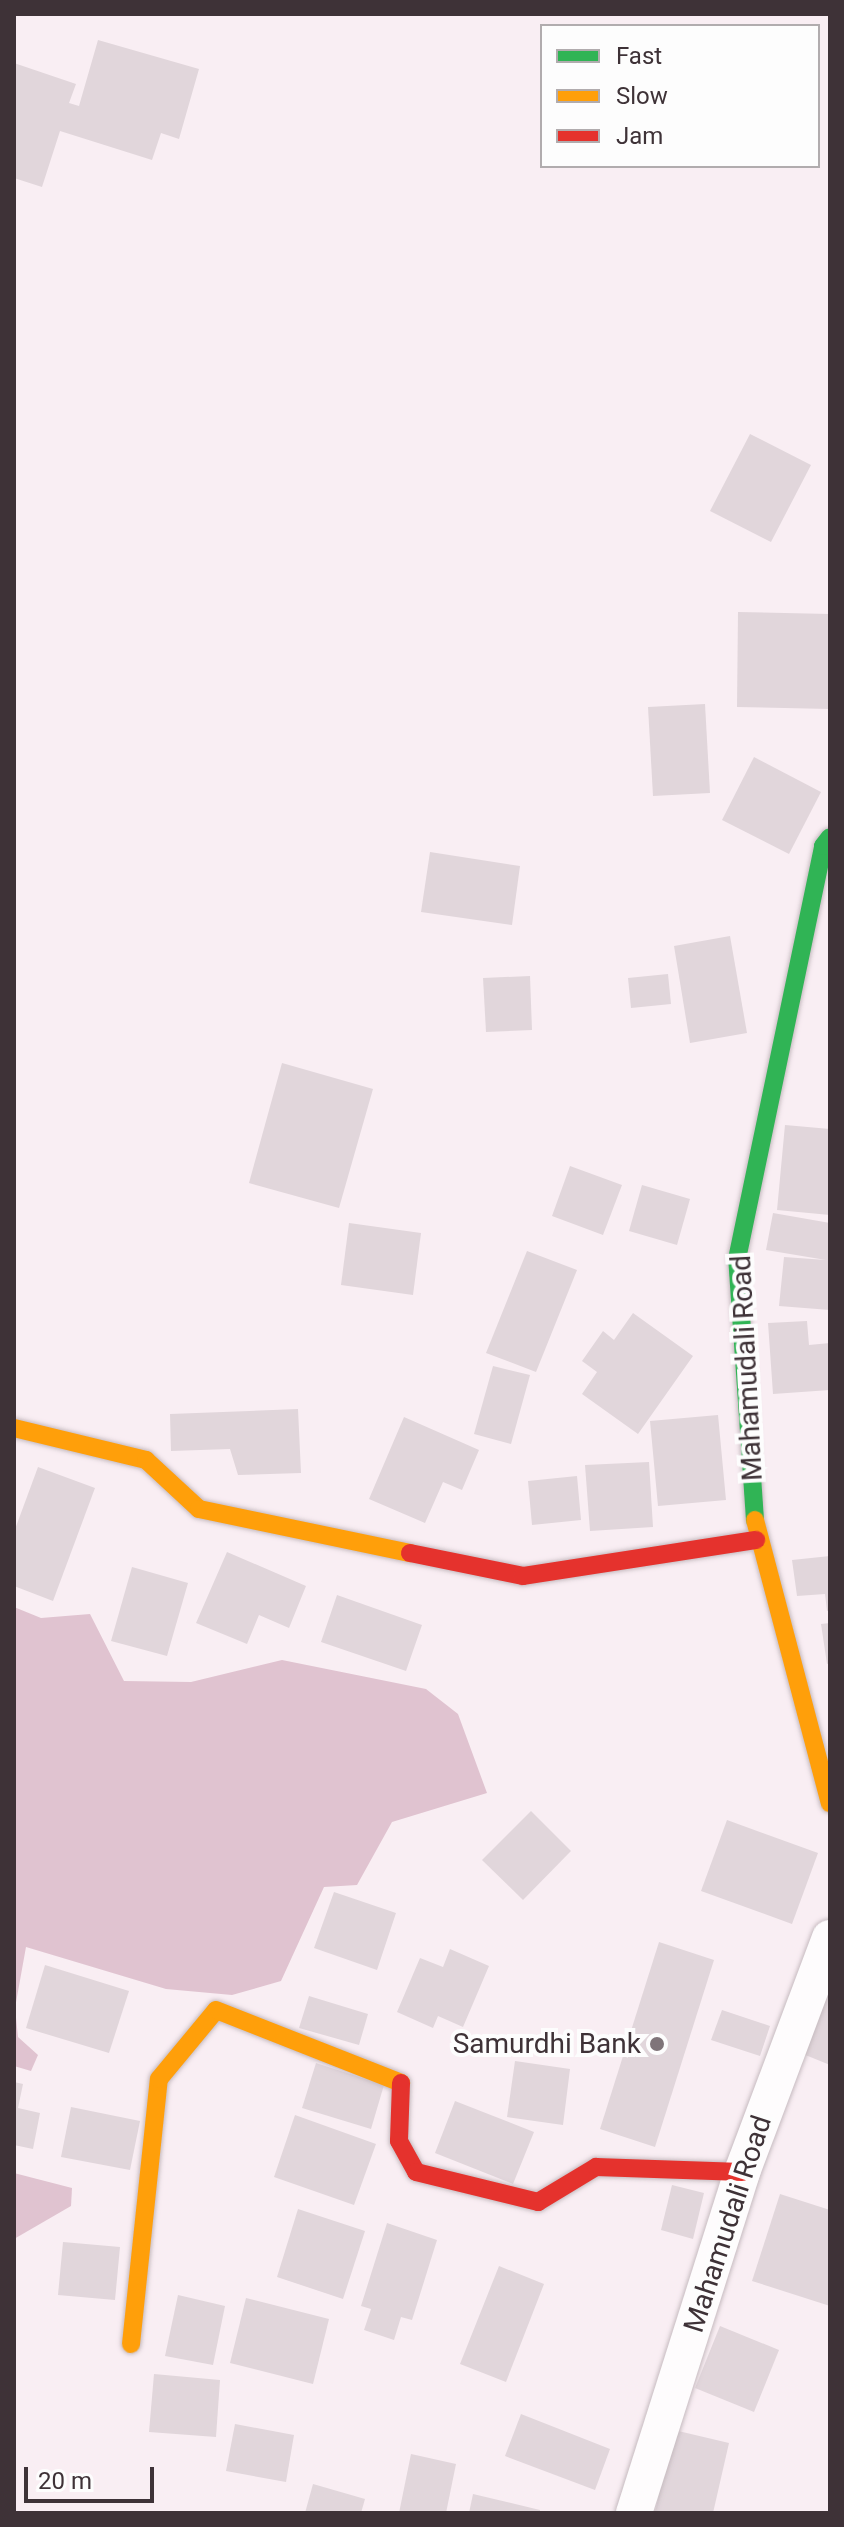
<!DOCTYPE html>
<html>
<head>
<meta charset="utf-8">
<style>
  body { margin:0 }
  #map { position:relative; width:844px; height:2527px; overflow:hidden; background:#f9eef3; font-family:Roboto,sans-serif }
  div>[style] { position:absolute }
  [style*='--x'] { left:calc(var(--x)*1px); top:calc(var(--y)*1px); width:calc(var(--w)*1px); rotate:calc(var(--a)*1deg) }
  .forest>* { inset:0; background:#e0c3d0 }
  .building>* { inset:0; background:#e1d6db }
  .roads { filter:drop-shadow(0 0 2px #c6bbc0) drop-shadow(0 0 2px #c6bbc0) }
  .street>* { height:36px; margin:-18px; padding:0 18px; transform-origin:18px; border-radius:18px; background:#fefcfd }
  .fast>* { height:18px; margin:-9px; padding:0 9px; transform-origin:9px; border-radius:9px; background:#30b455 }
  .slow>* { height:18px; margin:-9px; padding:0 9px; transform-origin:9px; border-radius:9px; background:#ff9f0a }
  .jam>* { height:18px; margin:-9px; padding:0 9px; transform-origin:9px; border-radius:9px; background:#e5322d }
  .dots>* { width:22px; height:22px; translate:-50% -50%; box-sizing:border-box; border:4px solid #fdfdfd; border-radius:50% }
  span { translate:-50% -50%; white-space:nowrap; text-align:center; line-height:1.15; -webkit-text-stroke:8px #fdfdfd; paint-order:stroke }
  .street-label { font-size:28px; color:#3e3237 }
  .poi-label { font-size:28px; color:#3e3237 }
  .right { translate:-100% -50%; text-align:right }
  .frame { position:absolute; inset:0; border:16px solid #3e3237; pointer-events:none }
  .legend { position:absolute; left:540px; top:24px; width:280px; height:144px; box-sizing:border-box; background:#fdfdfd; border:2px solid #b1acae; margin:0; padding:10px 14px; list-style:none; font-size:24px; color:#3e3237 }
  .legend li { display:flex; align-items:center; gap:16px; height:40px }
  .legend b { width:40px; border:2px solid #b1acae }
  .scale { position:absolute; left:24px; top:2467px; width:130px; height:36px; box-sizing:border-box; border:4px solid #3e3237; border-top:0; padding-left:10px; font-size:24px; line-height:28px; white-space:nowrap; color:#3e3237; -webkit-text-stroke:6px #fdfdfd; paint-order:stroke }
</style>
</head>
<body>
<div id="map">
  <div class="forest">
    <i style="clip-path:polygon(14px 1607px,41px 1618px,90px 1614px,124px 1681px,191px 1682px,282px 1660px,426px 1689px,458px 1714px,487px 1793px,392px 1822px,357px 1885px,324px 1887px,281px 1981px,232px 1995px,166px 1989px,26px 1947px,15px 2008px,18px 2037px,38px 2055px,31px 2071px,14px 2066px)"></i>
    <i style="clip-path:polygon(14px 2173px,72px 2188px,71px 2206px,14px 2239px)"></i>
  </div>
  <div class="building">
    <i style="clip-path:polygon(98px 40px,199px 69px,179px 139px,161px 133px,152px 160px,60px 131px,42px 187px,14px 178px,14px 63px,76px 84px,69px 103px,79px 106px)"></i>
    <i style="clip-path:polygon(750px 434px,811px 465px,771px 542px,710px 511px)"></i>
    <i style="clip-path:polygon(738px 612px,830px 614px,830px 709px,737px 707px)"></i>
    <i style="clip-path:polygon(705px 704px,710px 793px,653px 796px,648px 707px)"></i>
    <i style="clip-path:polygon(754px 757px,821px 792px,789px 854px,722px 820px)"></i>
    <i style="clip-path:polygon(430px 852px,520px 866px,512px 925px,421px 912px)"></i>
    <i style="clip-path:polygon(730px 936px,747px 1033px,690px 1043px,674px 946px)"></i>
    <i style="clip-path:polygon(668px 974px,671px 1004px,631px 1008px,628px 978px)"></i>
    <i style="clip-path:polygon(530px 976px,532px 1030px,486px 1032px,483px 978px)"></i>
    <i style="clip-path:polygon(282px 1063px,373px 1089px,339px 1208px,249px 1183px)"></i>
    <i style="clip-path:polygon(785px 1125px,830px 1129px,830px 1215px,777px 1210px)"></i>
    <i style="clip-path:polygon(570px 1166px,622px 1185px,603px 1235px,552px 1216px)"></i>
    <i style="clip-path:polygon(642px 1185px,690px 1199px,677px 1245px,629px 1231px)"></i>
    <i style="clip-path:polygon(773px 1213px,830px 1223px,830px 1310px,779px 1306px,784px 1257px,826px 1260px,766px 1250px)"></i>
    <i style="clip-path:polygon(349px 1223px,421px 1233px,413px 1295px,341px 1285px)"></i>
    <i style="clip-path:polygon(527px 1251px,577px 1270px,536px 1372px,486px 1353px)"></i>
    <i style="clip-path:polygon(633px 1313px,693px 1356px,638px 1434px,582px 1394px,597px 1372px,582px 1361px,603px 1331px,614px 1340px)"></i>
    <i style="clip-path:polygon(807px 1321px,809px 1345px,830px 1343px,830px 1390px,773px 1394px,768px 1323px)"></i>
    <i style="clip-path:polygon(493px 1366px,530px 1375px,511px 1444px,474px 1434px)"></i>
    <i style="clip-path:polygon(298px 1409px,301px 1473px,238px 1475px,230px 1449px,171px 1451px,170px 1414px)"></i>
    <i style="clip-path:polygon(718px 1415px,726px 1500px,658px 1506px,650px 1421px)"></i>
    <i style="clip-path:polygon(404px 1417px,479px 1450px,462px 1490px,443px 1482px,425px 1523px,369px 1499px)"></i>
    <i style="clip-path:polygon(649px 1462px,653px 1527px,590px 1531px,585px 1465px)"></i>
    <i style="clip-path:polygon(38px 1467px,95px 1488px,53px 1601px,14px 1586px,14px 1532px)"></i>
    <i style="clip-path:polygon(577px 1476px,581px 1520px,532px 1525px,528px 1481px)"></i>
    <i style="clip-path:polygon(227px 1552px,306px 1586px,289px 1628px,259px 1615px,247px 1644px,196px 1623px)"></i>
    <i style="clip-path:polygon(830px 1556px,830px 1610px,827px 1611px,825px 1594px,797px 1596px,792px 1560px)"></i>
    <i style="clip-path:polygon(132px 1567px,188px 1583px,167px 1656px,111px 1641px)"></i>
    <i style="clip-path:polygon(337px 1595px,422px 1625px,406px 1671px,321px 1642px)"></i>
    <i style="clip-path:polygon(830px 1623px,830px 1663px,827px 1664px,821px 1624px)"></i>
    <i style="clip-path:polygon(531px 1811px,571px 1851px,523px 1900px,482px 1860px)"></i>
    <i style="clip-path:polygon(727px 1820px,818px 1853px,792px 1924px,701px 1891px)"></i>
    <i style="clip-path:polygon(334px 1892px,396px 1913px,377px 1970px,314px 1948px)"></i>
    <i style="clip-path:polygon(659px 1942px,714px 1960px,655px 2147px,600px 2129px)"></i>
    <i style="clip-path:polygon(450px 1949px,489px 1966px,463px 2027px,438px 2016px,433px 2028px,397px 2012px,420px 1958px,443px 1967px)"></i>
    <i style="clip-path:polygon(45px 1965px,129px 1991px,109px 2053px,26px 2028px)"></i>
    <i style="clip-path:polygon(830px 1985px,830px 2065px,803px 2054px)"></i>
    <i style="clip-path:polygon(309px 1996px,368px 2014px,359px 2045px,299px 2028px)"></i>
    <i style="clip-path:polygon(722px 2010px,770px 2026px,760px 2056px,711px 2040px)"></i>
    <i style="clip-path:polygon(515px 2061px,570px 2069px,563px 2125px,507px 2117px)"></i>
    <i style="clip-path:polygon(316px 2063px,384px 2085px,371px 2129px,302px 2108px)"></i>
    <i style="clip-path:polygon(14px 2082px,23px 2084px,18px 2108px,40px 2113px,33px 2149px,14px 2145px)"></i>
    <i style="clip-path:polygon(455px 2101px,534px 2132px,513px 2184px,435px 2153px)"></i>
    <i style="clip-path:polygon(71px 2107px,140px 2121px,130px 2170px,61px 2157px)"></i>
    <i style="clip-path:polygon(295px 2115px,376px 2144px,354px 2205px,274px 2177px)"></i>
    <i style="clip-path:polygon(672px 2185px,704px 2193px,693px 2239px,661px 2230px)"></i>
    <i style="clip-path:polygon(780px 2194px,830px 2210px,830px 2306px,752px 2281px)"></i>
    <i style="clip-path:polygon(298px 2209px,365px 2231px,343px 2299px,277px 2277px)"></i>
    <i style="clip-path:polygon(387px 2223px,437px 2240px,412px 2320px,401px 2317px,394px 2340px,364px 2330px,371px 2309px,361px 2306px)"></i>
    <i style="clip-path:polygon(63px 2242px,120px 2247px,115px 2300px,58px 2295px)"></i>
    <i style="clip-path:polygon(499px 2266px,544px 2284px,506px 2382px,460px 2364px)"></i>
    <i style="clip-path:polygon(178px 2295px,225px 2306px,213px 2365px,165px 2356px)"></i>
    <i style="clip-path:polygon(246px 2298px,329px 2319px,313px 2384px,230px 2363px)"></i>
    <i style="clip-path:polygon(720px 2326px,779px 2350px,754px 2412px,695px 2388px)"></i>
    <i style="clip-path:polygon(154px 2374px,220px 2380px,216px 2437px,149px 2432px)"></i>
    <i style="clip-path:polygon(521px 2414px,610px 2449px,595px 2490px,505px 2456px)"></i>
    <i style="clip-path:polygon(235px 2424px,294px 2435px,286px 2482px,226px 2471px)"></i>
    <i style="clip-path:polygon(674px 2430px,729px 2443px,713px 2513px,655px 2512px)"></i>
    <i style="clip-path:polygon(411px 2454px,456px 2464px,446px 2513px,399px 2513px)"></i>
    <i style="clip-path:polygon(313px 2484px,365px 2499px,361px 2513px,305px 2513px)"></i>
    <i style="clip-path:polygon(473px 2494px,540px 2510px,540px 2513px,469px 2513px)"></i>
  </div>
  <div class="roads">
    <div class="street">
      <i style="--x:634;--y:2513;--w:358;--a:-72.4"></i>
      <i style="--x:742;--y:2172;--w:250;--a:-69.4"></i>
    </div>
    <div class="fast">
      <i style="--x:755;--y:1520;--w:262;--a:-93.9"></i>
      <i style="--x:737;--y:1259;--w:422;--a:-78.2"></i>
      <i style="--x:823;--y:846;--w:11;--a:-52"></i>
    </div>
    <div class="slow">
      <i style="--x:14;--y:1428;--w:136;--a:13.6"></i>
      <i style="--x:146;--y:1460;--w:72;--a:42.8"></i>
      <i style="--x:199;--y:1509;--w:216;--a:11.8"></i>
      <i style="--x:755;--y:1520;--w:293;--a:75.2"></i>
      <i style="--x:131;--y:2344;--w:266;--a:-84"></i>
      <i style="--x:159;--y:2079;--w:89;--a:-50.4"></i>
      <i style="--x:216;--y:2010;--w:199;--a:21.5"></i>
    </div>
    <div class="jam">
      <i style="--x:410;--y:1553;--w:115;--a:11.5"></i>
      <i style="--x:523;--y:1576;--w:236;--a:-8.8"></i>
      <i style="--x:401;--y:2083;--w:58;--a:92"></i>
      <i style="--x:399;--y:2141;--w:35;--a:61"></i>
      <i style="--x:416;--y:2172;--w:126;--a:13.8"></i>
      <i style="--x:538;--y:2202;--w:68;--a:-31.1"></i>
      <i style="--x:596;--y:2167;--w:146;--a:2"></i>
    </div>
  </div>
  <div class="dots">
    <i style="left:657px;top:2044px;background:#7f7479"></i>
  </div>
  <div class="street-label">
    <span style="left:747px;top:1368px;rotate:-93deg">Mahamudali Road</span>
    <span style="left:728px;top:2224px;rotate:-72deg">Mahamudali Road</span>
  </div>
  <div class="poi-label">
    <span class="right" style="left:641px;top:2044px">Samurdhi Bank</span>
  </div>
  <div class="frame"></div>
  <ul class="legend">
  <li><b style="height:10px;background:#30b455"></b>Fast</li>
  <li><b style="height:10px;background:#ff9f0a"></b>Slow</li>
  <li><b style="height:10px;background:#e5322d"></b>Jam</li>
  </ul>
  <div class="scale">20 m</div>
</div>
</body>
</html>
